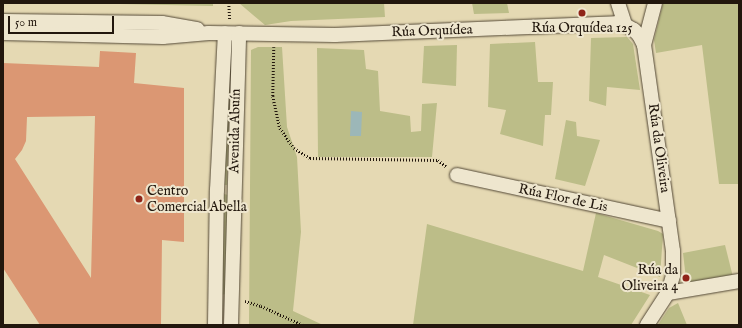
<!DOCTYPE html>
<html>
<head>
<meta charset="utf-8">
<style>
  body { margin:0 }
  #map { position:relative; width:742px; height:328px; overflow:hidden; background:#e5d9b3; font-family:"IM FELL English",serif }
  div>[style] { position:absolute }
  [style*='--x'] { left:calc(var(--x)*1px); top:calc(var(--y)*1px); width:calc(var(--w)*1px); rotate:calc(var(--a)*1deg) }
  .green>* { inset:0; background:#bcbd88 }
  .water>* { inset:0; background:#9cb7b8 }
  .building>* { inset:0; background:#db9773 }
  .path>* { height:2.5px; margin-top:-1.25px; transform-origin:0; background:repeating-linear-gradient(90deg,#22170d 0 1px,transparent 0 3px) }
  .roads { filter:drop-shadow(0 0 1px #534836) drop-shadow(0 0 1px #534836) }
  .street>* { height:14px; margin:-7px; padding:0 7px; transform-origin:7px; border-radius:7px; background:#eee6ce }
  .dots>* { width:11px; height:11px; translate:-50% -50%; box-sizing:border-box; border:2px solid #eee6ce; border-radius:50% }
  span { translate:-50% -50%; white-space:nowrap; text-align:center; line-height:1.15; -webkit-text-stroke:4px #eee6ce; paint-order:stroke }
  .poi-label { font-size:14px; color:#22170d }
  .left { translate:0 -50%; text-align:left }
  .right { translate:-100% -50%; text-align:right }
  .street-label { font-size:14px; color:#22170d }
  .frame { position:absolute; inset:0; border:4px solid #22170d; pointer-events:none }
  .scale { position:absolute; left:8px; top:16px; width:106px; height:18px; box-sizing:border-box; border:2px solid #22170d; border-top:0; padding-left:5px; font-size:12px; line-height:14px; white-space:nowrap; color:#22170d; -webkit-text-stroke:3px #eee6ce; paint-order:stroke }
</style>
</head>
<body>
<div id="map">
  <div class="green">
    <i style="clip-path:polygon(93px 3px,213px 3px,213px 6px,120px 4px)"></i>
    <i style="clip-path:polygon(239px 3px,384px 3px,385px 17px,291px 21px,265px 25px)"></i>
    <i style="clip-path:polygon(472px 3px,507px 3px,509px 13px,474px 14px)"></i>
    <i style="clip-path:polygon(663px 3px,739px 3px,739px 184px,719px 184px,702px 45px,656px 53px,654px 40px)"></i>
    <i style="clip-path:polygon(627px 37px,633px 44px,640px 90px,607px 87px,606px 106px,589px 101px,591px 38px)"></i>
    <i style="clip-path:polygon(535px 42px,538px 82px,553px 82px,551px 115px,545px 115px,543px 146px,500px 134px,506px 110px,488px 107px,490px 44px)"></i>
    <i style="clip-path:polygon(457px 45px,456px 86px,422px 83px,424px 46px)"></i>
    <i style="clip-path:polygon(258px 47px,282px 47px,287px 127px,297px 157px,301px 232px,293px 311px,323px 325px,249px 325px,251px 50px)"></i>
    <i style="clip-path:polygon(317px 48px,364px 50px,366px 69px,378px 71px,380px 111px,410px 116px,411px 132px,421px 131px,422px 104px,437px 103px,432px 157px,318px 157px)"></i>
    <i style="clip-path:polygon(227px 66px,231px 66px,227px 185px,224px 185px)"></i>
    <i style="clip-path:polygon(566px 120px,576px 122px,577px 136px,600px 140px,585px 186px,555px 179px)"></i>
    <i style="clip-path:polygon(224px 194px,228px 195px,225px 294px,222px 295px)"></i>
    <i style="clip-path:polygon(596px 213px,658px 231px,663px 234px,660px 277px,604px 255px,598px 277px,650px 295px,631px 325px,413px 325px,427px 224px,583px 271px)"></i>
    <i style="clip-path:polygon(725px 245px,733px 277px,690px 284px,686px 279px,683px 253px)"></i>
    <i style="clip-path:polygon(678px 303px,687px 325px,658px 325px,669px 308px)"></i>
  </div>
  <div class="water">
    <i style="clip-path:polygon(351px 111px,362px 112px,361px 136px,350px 136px)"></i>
  </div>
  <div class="building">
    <i style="clip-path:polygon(evenodd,100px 51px,136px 53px,134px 83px,184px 88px,184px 242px,162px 240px,161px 325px,40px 325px,3px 268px,3px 63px,99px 67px,100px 51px,95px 116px,91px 278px,15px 159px,22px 150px,26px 141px,27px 117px,95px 116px)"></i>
  </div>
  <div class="path">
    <i style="--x:229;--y:3;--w:17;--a:87"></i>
    <i style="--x:274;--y:47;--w:49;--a:91.2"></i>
    <i style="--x:273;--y:96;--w:33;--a:78"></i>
    <i style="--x:280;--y:128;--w:24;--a:55"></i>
    <i style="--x:294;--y:148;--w:19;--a:32"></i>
    <i style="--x:310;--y:158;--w:128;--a:0.9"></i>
    <i style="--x:438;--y:160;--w:11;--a:38"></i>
    <i style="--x:245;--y:301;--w:17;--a:17"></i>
    <i style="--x:261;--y:306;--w:46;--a:24.3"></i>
  </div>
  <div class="roads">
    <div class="street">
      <i style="--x:618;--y:3;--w:23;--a:72"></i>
      <i style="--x:3;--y:21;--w:159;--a:0.7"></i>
      <i style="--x:162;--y:23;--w:36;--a:10"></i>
      <i style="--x:3;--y:33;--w:160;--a:1.4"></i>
      <i style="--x:163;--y:37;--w:46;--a:-5"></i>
      <i style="--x:209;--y:33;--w:126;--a:0.9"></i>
      <i style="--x:335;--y:35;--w:282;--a:-2.4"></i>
      <i style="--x:617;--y:23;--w:8;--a:14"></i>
      <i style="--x:625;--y:25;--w:10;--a:29"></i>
      <i style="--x:634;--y:30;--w:7;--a:45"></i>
      <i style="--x:639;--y:35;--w:11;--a:63"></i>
      <i style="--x:457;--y:175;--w:217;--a:12.2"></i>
      <i style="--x:668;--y:293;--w:72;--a:-9.6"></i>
      <i style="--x:215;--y:325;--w:135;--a:-89.2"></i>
      <i style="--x:217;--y:190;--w:157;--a:-87.1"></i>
      <i style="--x:231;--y:325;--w:292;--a:-88.4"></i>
      <i style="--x:647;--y:325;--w:38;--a:-57"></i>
      <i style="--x:668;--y:293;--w:19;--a:-74"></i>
      <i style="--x:673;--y:275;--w:24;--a:-90"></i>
      <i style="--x:673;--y:251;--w:208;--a:-98"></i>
      <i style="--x:644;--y:45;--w:43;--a:-75.3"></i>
    </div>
  </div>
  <div class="dots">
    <i style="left:582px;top:13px;background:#8f2418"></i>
    <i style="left:139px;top:199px;background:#8f2418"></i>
    <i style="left:686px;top:278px;background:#8f2418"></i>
  </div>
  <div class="poi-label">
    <span style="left:582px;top:28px">Rúa Orquídea 125</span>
    <span class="left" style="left:147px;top:199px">Centro<br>Comercial Abella</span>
    <span class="right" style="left:678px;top:278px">Rúa da<br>Oliveira 4</span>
  </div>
  <div class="street-label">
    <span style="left:432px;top:31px;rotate:-2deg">Rúa Orquídea</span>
    <span style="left:235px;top:131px;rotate:-89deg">Avenida Abuín</span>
    <span style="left:659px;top:148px;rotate:82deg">Rúa da Oliveira</span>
    <span style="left:563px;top:198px;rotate:12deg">Rúa Flor de Lis</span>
  </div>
  <div class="frame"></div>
  <div class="scale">50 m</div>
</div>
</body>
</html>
